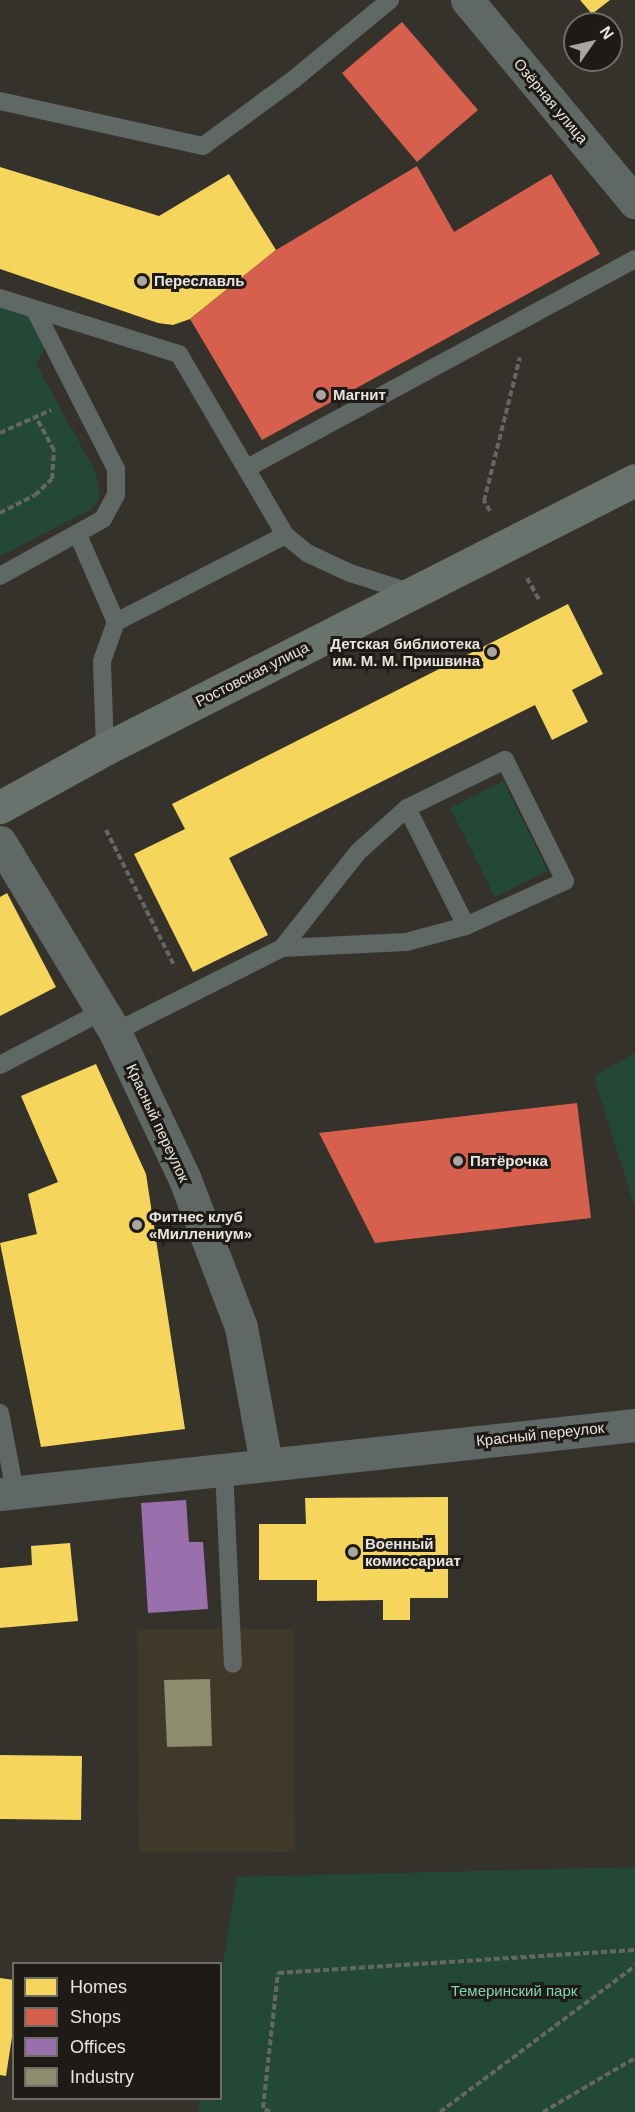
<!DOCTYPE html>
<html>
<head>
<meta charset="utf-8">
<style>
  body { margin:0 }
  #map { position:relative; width:635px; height:2112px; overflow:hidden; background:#35322b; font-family:Arial,sans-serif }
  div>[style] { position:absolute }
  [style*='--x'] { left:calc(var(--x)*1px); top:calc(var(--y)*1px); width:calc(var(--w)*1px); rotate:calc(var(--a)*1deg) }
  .built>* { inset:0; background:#403828 }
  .green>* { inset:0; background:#234838 }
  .homes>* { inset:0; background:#f6d55c }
  .shops>* { inset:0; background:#d6604d }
  .offices>* { inset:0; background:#9970ab }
  .industry>* { inset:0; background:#8c8c6e }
  .path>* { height:4px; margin-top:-2px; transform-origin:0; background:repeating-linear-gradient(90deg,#646764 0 6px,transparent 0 9px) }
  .service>* { height:18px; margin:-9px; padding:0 9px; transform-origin:9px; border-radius:9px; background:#606865 }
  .minor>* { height:33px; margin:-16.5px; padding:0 16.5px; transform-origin:16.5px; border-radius:16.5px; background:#606865 }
  .primary>* { height:33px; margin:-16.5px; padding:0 16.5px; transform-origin:16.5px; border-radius:16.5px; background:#69726d }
  .dots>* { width:16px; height:16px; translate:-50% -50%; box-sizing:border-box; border:3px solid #1e1b16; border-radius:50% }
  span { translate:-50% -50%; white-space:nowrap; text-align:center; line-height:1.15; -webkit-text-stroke:6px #1e1b16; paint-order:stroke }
  .street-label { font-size:15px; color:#e9e5dd }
  .poi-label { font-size:15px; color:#e9e5dd; font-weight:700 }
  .left { translate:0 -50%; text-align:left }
  .right { translate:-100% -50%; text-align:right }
  .park-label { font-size:15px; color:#82d6b0 }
  .legend { position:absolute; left:12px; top:1962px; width:210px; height:138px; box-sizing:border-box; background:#1e1b16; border:2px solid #6f6c66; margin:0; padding:8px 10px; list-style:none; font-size:18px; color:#e9e5dd }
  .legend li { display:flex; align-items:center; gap:12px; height:30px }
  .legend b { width:30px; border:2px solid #6f6c66 }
  .north { position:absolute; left:563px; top:12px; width:60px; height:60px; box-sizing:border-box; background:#1e1b16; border:2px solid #6f6c66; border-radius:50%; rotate:56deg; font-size:16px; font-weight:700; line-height:24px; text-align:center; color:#e9e5dd }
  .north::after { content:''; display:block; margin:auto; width:21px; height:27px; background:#aaa69f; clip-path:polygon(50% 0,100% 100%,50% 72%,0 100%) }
</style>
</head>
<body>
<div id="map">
  <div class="built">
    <i style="clip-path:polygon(137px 1629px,294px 1629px,295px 1852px,139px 1853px)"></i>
  </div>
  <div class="green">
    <i style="clip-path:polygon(0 298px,35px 312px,50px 339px,36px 364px,96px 473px,100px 497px,92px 509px,0 556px)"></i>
    <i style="clip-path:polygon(503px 781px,548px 871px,495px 897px,450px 808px)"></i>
    <i style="clip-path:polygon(635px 1052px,635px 1208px,594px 1077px)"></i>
    <i style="clip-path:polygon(635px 1867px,635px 2112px,198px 2112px,200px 2099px,220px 2098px,221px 1976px,237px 1877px)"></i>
  </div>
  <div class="homes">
    <i style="clip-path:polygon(580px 0,610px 0,592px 14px)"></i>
    <i style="clip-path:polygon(0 167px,159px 216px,229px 174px,276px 250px,190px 319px,173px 325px,158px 323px,0 269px)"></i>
    <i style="clip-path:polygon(568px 604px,603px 674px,572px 690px,588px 722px,552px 740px,535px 705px,229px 858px,268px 935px,193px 972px,134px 854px,185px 829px,172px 804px)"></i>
    <i style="clip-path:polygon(7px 893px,56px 987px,0 1016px,0 897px)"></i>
    <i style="clip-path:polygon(96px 1064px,146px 1174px,185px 1429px,41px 1447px,0 1243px,37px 1234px,28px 1194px,58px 1182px,21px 1096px)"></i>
    <i style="clip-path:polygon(448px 1497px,448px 1598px,410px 1598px,410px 1620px,383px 1620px,383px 1600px,317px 1601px,317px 1580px,259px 1580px,259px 1524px,306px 1524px,305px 1498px)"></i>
    <i style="clip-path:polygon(70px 1543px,78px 1621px,0 1628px,0 1568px,32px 1565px,31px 1546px)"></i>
    <i style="clip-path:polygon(0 1755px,82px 1756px,81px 1820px,0 1819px)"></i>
    <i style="clip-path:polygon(0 1978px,14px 1980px,14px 2024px,6px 2076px,0 2075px)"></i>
  </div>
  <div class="shops">
    <i style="clip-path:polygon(402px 22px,478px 110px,417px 162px,342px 73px)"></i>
    <i style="clip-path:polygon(417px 166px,454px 232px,551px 174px,600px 254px,262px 440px,190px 319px,276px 250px)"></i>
    <i style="clip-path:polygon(577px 1103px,591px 1218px,375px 1243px,319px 1133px)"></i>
  </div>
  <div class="offices">
    <i style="clip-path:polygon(186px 1500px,189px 1542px,203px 1542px,208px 1609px,148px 1613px,141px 1503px)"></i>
  </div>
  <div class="industry">
    <i style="clip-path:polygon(210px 1679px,212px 1746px,167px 1747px,164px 1680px)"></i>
  </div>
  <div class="path">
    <i style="--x:0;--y:433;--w:56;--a:-24.3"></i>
    <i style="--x:490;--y:511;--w:12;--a:-121"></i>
    <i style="--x:484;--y:501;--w:148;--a:-76"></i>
    <i style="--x:0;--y:513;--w:39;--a:-27"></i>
    <i style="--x:35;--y:495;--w:23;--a:-43"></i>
    <i style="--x:52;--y:479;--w:29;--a:-86"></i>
    <i style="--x:54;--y:450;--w:38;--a:-119"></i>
    <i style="--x:527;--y:578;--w:26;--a:61"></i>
    <i style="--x:106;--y:830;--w:153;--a:63.3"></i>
    <i style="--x:270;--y:2112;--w:8;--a:-150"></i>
    <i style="--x:263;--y:2108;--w:136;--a:-83.7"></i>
    <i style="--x:278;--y:1973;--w:358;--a:-3.7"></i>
    <i style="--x:440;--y:2112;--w:244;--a:-36.8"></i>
    <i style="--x:543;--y:2112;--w:107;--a:-30.4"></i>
  </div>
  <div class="service">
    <i style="--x:0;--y:101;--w:208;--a:12.5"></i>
    <i style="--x:203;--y:146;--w:112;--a:-36.3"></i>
    <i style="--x:293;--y:80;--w:126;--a:-39.5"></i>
    <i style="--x:0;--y:298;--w:188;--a:17.4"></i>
    <i style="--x:179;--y:354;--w:210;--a:59.6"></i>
    <i style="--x:247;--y:468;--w:441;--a:-28.3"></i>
    <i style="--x:78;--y:535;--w:95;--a:66.4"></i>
    <i style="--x:0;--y:576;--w:118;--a:-29"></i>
    <i style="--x:103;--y:519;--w:27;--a:-62"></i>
    <i style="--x:116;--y:495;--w:26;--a:-90"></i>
    <i style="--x:116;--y:469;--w:176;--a:-117"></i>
    <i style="--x:105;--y:749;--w:88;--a:-92"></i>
    <i style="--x:102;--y:661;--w:41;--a:-70.3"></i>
    <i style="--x:116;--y:622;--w:190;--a:-27.2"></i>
    <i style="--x:285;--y:535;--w:28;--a:39"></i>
    <i style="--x:307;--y:553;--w:47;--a:24.9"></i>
    <i style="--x:350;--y:573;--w:66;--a:17.6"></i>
    <i style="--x:407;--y:808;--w:132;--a:63.4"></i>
    <i style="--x:115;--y:1032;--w:187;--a:-26.7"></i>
    <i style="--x:282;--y:948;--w:122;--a:-51.6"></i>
    <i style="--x:358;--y:852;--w:66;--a:-41.9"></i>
    <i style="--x:407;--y:808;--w:109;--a:-26.1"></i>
    <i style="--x:505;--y:760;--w:135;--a:63.6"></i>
    <i style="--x:565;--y:881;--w:109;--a:155.6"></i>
    <i style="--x:466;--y:926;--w:62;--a:165.1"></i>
    <i style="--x:406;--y:942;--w:124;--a:177.2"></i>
    <i style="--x:0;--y:1065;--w:116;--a:-27.7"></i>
    <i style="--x:0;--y:1413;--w:80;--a:79.2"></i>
    <i style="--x:224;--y:1468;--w:196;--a:87.4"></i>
  </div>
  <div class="minor">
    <i style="--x:467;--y:0;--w:263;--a:50.3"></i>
    <i style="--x:0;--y:842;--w:222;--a:58.8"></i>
    <i style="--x:115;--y:1032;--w:161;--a:64.6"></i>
    <i style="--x:184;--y:1177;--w:160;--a:69.2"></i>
    <i style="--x:241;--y:1327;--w:138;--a:79.6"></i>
    <i style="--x:0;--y:1494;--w:639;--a:-6.2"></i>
  </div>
  <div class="primary">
    <i style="--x:0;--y:807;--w:120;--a:-28.9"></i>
    <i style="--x:105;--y:749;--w:594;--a:-26.91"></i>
  </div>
  <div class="dots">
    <i style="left:142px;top:281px;background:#aaa69f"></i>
    <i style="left:321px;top:395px;background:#aaa69f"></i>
    <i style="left:492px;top:652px;background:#aaa69f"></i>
    <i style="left:458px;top:1161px;background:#aaa69f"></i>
    <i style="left:137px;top:1225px;background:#aaa69f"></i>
    <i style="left:353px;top:1552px;background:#aaa69f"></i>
  </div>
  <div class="street-label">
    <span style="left:551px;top:101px;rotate:50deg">Озёрная улица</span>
    <span style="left:252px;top:674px;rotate:-27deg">Ростовская улица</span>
    <span style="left:158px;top:1123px;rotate:65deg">Красный переулок</span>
    <span style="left:540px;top:1434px;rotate:-6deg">Красный переулок</span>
  </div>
  <div class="poi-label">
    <span class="left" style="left:154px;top:281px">Переславль</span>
    <span class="left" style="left:333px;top:395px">Магнит</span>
    <span class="right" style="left:480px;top:652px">Детская библиотека<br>им. М. М. Пришвина</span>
    <span class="left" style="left:470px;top:1161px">Пятёрочка</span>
    <span class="left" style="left:149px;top:1225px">Фитнес клуб<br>«Миллениум»</span>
    <span class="left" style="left:365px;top:1552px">Военный<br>комиссариат</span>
  </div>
  <div class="park-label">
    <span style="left:514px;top:1991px">Темеринский парк</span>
  </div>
  <ul class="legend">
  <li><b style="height:16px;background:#f6d55c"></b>Homes</li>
  <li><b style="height:16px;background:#d6604d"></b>Shops</li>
  <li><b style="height:16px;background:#9970ab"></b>Offices</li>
  <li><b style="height:16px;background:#8c8c6e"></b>Industry</li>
  </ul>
  <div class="north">N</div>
</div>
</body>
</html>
